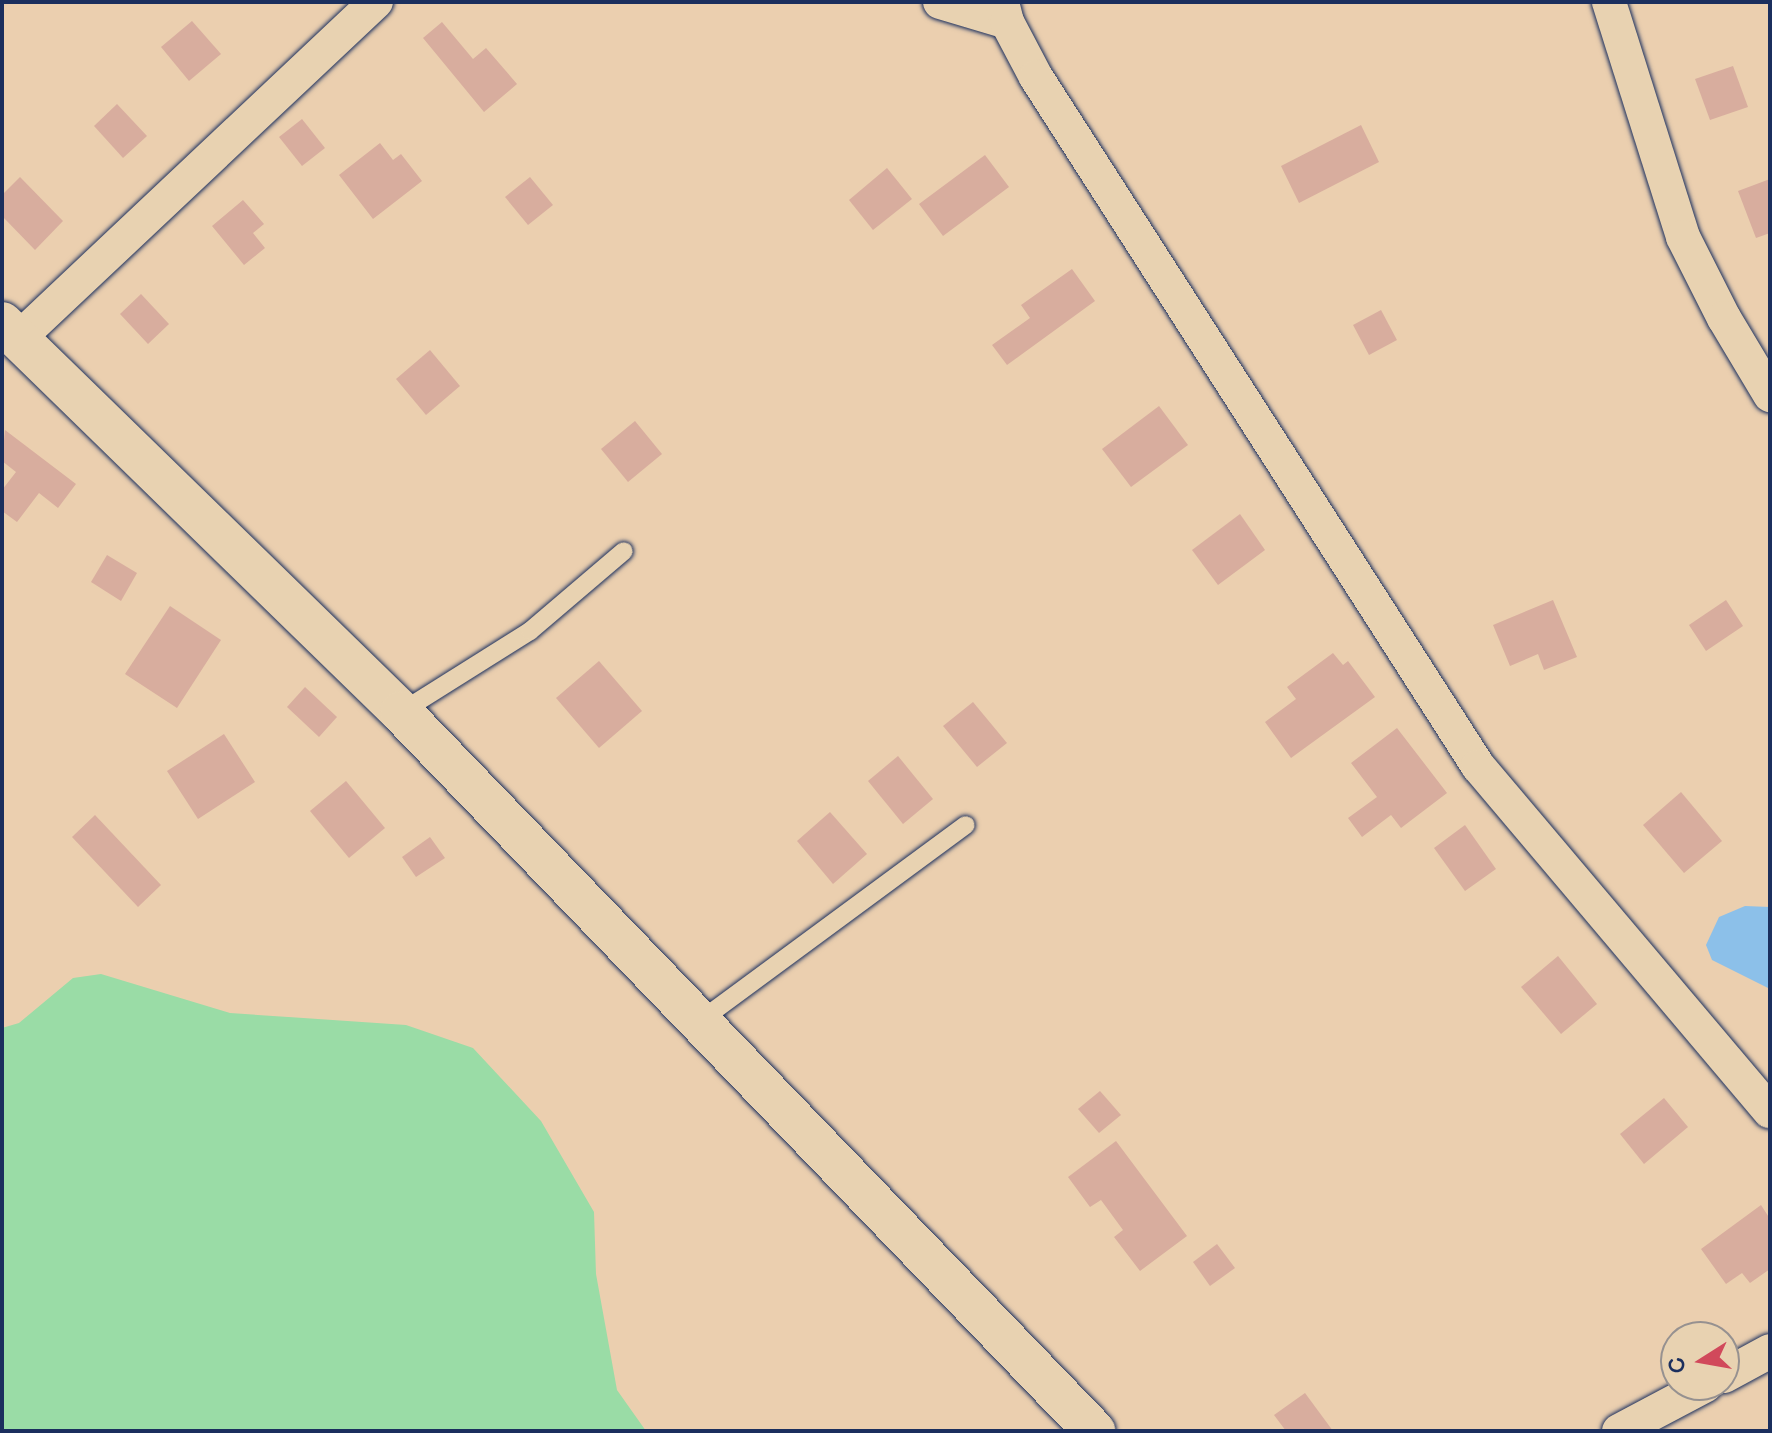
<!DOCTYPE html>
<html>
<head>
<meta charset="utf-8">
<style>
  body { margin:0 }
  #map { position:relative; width:1772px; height:1433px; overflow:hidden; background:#ebcfaf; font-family:"Balsamiq Sans",sans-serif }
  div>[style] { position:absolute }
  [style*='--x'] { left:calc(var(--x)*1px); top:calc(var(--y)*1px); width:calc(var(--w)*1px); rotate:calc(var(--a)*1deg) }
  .green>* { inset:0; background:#9adca6 }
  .water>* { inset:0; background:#8cc0e9 }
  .building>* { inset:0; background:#d8ad9e }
  .roads { filter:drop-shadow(0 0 2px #1b2f5e) drop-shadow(0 0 2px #1b2f5e) }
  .service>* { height:18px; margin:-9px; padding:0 9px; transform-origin:9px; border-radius:9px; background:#e8d2b1 }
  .minor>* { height:34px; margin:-17px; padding:0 17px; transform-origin:17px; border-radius:17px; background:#e8d2b1 }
  .tertiary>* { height:42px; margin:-21px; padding:0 21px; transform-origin:21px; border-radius:21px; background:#e8d2b1 }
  span { translate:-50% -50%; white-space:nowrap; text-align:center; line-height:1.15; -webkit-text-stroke:6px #e8d2b1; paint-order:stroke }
  .frame { position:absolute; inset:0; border:4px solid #1b2f5e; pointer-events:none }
  .north { position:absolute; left:1660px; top:1321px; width:80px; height:80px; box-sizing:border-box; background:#e8d2b1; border:2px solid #969190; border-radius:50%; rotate:259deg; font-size:22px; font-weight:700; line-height:32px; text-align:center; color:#1b2f5e }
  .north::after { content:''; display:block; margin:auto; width:28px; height:36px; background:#d1495b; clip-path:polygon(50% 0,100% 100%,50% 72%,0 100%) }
</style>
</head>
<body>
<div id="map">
  <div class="green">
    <i style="clip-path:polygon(101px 974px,230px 1013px,406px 1025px,473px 1048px,541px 1121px,594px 1212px,596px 1274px,617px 1390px,646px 1431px,2px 1431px,2px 1028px,19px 1023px,73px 978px)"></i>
  </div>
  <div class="water">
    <i style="clip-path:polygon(1745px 906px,1770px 907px,1770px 989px,1712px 960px,1706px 945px,1719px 917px)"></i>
  </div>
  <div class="building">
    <i style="clip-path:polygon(192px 21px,221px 54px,189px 81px,161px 47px)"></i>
    <i style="clip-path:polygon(442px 22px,473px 59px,486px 48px,517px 84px,484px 112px,423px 38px)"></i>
    <i style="clip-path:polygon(1733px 66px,1748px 107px,1710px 120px,1695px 79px)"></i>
    <i style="clip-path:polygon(117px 104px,147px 136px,123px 158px,94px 126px)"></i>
    <i style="clip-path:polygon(302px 119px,325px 148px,302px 166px,279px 137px)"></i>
    <i style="clip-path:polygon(1361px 125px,1379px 162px,1299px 203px,1281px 166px)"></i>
    <i style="clip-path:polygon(380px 143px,393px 160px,401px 154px,422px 181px,373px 219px,339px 175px)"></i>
    <i style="clip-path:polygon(985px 155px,1009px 187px,943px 236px,919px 204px)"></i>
    <i style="clip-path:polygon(887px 168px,912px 199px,873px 230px,849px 200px)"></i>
    <i style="clip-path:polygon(20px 177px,63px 221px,35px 250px,2px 216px,2px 195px)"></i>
    <i style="clip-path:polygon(530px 177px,553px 205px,528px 225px,505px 197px)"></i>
    <i style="clip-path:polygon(1770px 179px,1770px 233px,1756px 238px,1738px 191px)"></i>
    <i style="clip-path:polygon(243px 200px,264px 224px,253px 233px,265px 248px,244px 265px,212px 226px)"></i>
    <i style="clip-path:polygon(1072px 269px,1095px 301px,1007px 365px,992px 345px,1030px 318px,1021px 305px)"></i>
    <i style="clip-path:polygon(141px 294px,169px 324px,148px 344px,120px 314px)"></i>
    <i style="clip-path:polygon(1381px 310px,1397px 340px,1369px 355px,1353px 325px)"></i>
    <i style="clip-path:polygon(430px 350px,460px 386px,426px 415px,396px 379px)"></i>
    <i style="clip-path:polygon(1159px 406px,1188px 445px,1131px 487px,1102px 449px)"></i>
    <i style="clip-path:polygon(635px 421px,662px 454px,628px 482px,601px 449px)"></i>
    <i style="clip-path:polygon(5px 430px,76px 484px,58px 508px,39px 493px,17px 522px,2px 511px,2px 490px,16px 472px,2px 461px)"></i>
    <i style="clip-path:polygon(1240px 514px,1265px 550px,1218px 585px,1192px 550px)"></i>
    <i style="clip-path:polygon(107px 555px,137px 573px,121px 601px,91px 582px)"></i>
    <i style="clip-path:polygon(1553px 600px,1577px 657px,1544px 670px,1538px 654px,1510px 666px,1493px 625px)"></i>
    <i style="clip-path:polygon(1726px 600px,1743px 626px,1706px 651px,1689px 625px)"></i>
    <i style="clip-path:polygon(170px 606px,221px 640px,177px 708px,125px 674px)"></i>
    <i style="clip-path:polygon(1333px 653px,1343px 665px,1348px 661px,1375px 697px,1291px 758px,1265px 722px,1296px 699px,1287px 687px)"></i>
    <i style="clip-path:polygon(599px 661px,642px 711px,599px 748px,556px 698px)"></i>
    <i style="clip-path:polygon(305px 687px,337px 717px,319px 737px,287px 707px)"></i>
    <i style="clip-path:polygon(973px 702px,1007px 743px,977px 767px,943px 726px)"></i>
    <i style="clip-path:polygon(1397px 728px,1447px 793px,1401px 828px,1391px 815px,1362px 837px,1348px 818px,1377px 797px,1351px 763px)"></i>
    <i style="clip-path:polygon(224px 734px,255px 782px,198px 819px,167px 771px)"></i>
    <i style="clip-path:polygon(898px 756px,933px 799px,903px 824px,868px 781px)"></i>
    <i style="clip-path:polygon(346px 781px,385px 828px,349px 858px,310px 811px)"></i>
    <i style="clip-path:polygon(1681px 792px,1722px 841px,1684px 873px,1643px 825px)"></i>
    <i style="clip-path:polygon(830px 812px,867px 854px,833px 884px,797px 841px)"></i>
    <i style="clip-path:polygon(95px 815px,161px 885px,138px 907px,72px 837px)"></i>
    <i style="clip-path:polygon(1465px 825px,1496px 869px,1465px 891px,1434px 848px)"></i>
    <i style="clip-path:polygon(430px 837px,445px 858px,416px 877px,402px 857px)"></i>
    <i style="clip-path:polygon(1558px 956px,1597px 1004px,1561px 1034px,1521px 987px)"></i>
    <i style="clip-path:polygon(1100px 1091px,1121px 1115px,1099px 1133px,1078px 1109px)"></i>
    <i style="clip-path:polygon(1664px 1098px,1688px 1127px,1644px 1164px,1620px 1134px)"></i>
    <i style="clip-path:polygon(1116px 1141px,1187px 1236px,1140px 1271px,1114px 1237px,1123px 1230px,1101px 1200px,1090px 1207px,1068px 1177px)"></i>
    <i style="clip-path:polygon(1761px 1205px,1770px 1219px,1770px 1269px,1750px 1283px,1742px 1273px,1726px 1284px,1701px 1249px)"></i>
    <i style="clip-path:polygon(1217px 1244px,1235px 1268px,1210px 1286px,1193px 1262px)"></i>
    <i style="clip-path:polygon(1305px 1393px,1333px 1431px,1286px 1431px,1274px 1415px)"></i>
  </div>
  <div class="roads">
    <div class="service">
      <i style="--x:401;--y:712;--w:152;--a:-32.1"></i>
      <i style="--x:530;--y:631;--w:123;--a:-40.4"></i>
      <i style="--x:700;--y:1021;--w:330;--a:-36.4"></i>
    </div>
    <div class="minor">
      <i style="--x:940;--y:2;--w:70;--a:16.6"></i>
      <i style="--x:1002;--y:2;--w:21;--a:76"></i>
      <i style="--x:1007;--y:22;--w:62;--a:62.2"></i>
      <i style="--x:1036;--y:77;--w:819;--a:57.32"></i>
      <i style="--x:1478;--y:766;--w:452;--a:49.8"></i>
      <i style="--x:1609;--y:2;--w:246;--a:72.5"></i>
      <i style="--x:1683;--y:237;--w:91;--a:63.2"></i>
      <i style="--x:1724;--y:318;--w:90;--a:59.1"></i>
      <i style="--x:18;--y:339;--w:492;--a:-43.3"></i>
      <i style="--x:1724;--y:1376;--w:52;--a:-28.5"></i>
      <i style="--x:1619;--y:1431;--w:98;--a:-27.9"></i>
    </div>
    <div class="tertiary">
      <i style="--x:2;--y:323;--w:557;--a:44.27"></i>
      <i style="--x:401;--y:712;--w:999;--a:46.05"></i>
    </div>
  </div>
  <div class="frame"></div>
  <div class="north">С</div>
</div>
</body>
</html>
